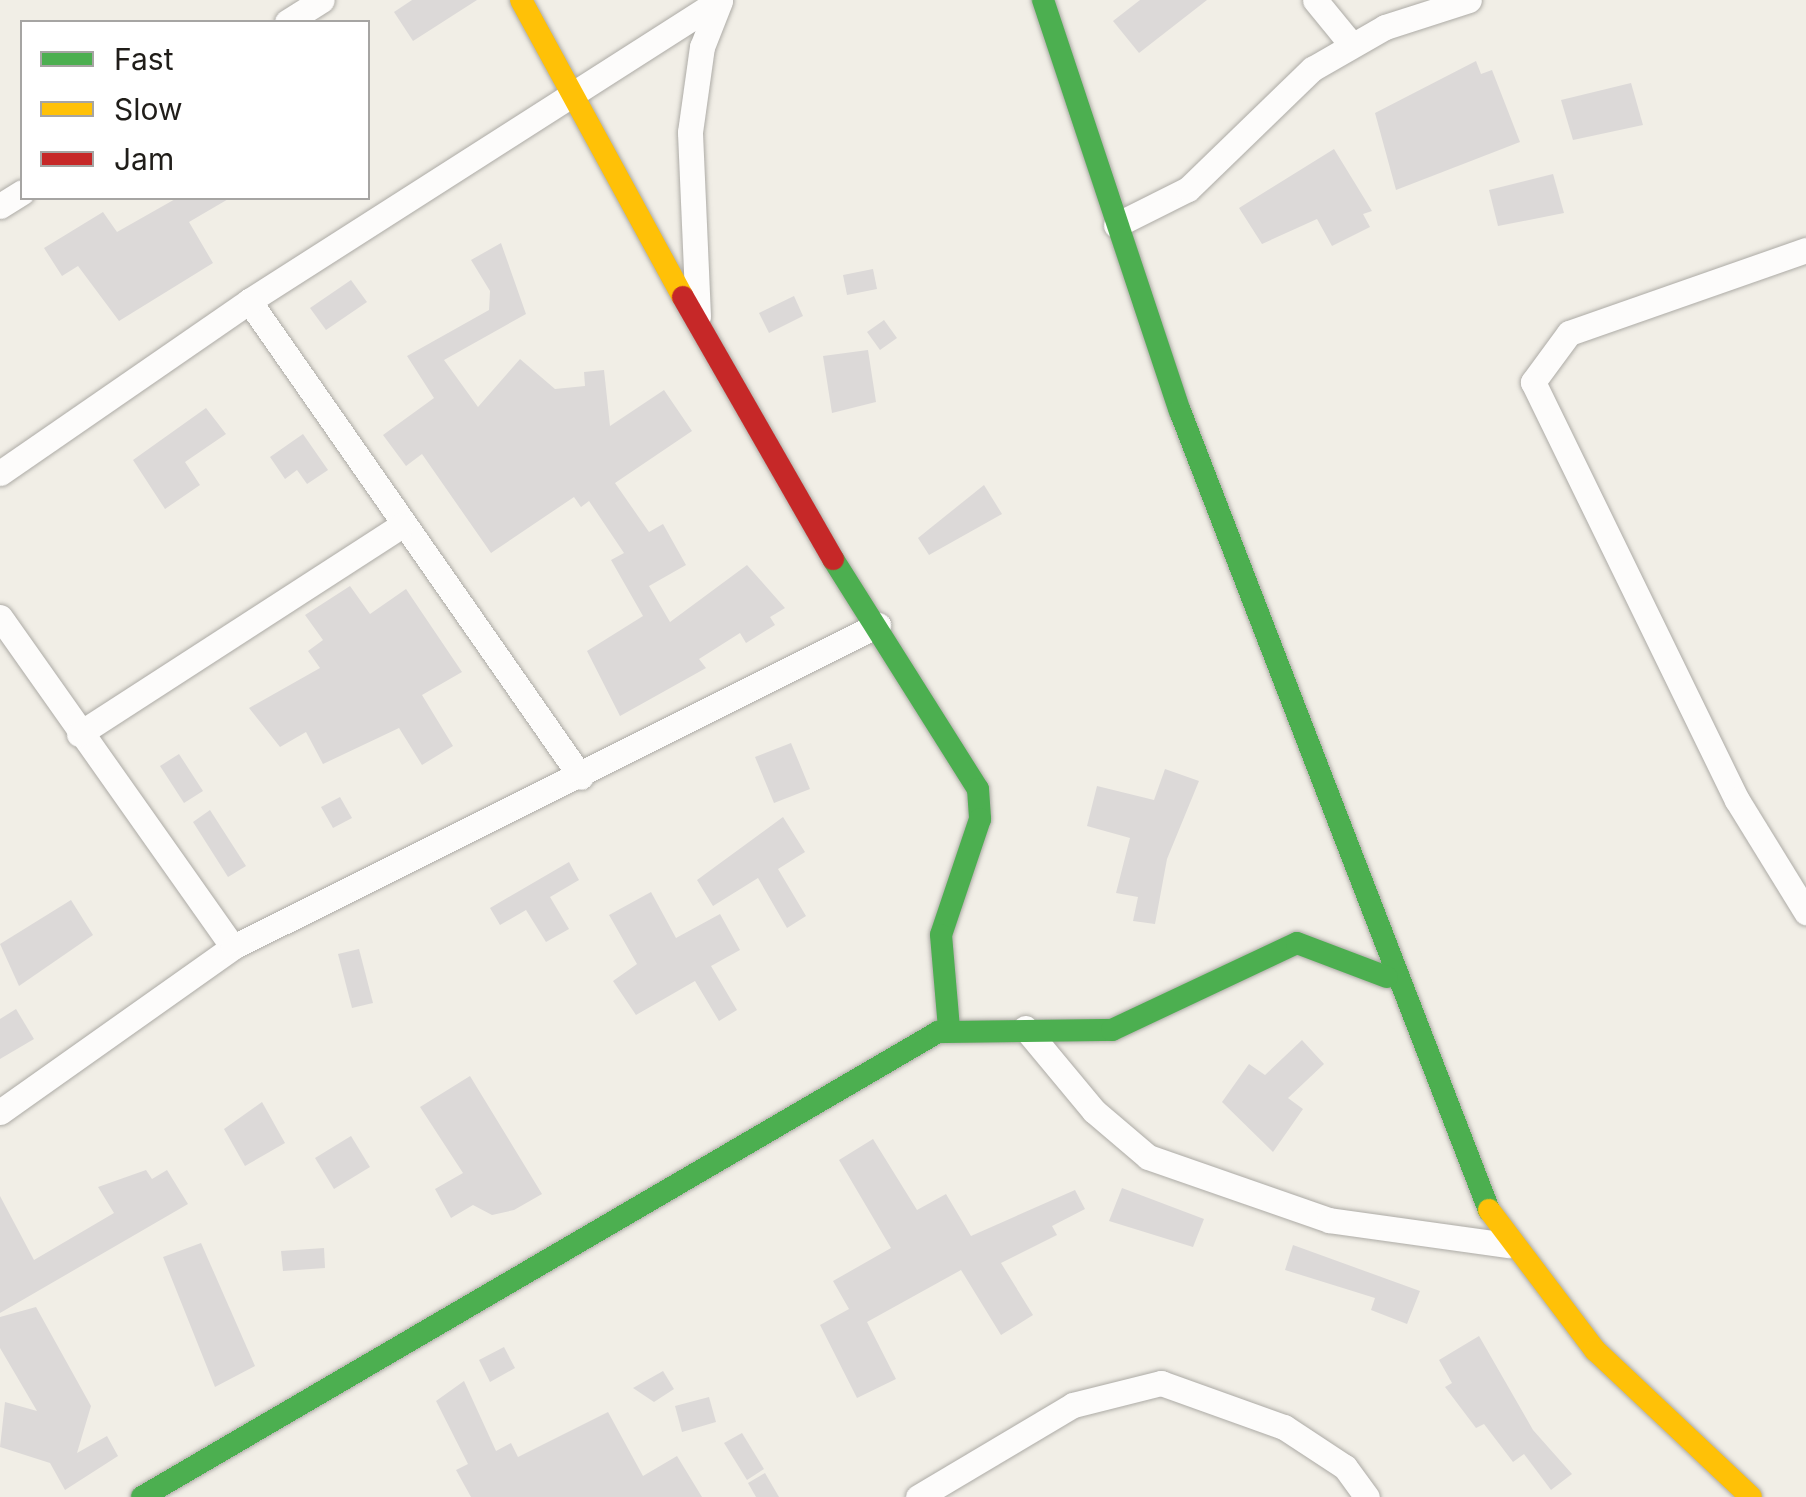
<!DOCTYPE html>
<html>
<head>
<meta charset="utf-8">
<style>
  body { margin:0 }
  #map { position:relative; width:1806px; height:1497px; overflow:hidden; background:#f1eee6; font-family:Inter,sans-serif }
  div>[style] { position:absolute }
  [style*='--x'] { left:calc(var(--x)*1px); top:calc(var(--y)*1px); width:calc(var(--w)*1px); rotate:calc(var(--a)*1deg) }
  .building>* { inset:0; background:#dcd9d8 }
  .roads { filter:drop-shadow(0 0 2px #adaba6) drop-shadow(0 0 2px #adaba6) }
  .street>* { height:25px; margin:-12.5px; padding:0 12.5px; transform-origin:12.5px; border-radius:12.5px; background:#fdfcfb }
  .fast>* { height:22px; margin:-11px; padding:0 11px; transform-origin:11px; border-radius:11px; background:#4caf50 }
  .slow>* { height:22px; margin:-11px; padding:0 11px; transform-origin:11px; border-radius:11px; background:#ffc107 }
  .jam>* { height:22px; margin:-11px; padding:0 11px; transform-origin:11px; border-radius:11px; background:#c62828 }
  span { translate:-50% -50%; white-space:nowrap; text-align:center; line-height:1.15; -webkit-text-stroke:9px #fff; paint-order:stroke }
  .legend { position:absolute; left:20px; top:20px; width:350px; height:180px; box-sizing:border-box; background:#fff; border:2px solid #a6a5a3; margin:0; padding:12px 18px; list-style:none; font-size:30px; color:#201d19 }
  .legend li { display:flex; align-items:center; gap:20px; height:50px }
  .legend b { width:50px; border:2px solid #a6a5a3 }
</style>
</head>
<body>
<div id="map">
  <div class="building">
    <i style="clip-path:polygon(412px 0,477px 0,413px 41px,394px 12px)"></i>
    <i style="clip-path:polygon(1140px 0,1207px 0,1139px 53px,1113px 21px)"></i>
    <i style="clip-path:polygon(1476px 61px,1481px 74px,1492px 70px,1520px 142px,1396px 190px,1375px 113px)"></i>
    <i style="clip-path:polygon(1631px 83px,1643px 125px,1573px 140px,1561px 100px)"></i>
    <i style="clip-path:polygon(1334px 149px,1372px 211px,1363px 214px,1370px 227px,1332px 246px,1317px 219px,1262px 244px,1239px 208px)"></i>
    <i style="clip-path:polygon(1553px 174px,1564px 213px,1498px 226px,1489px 190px)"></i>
    <i style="clip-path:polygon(177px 198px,230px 198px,189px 222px,213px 263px,119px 321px,78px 266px,62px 276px,44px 248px,103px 212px,117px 232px)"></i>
    <i style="clip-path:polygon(501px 243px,526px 314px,444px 360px,478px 407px,520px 359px,555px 389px,585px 386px,584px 372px,604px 370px,610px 426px,664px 390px,692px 431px,615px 483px,649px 532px,663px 524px,686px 565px,649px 586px,670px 622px,747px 565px,785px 608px,770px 617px,775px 625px,746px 643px,740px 633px,699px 659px,706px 668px,620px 716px,587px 651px,643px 616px,611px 560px,624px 553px,589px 501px,581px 507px,574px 497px,491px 553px,422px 454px,406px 466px,383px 435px,434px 398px,407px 356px,489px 310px,490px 291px,471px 260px)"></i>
    <i style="clip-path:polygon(873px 269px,877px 289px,847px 295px,843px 275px)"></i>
    <i style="clip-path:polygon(351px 280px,367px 302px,326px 330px,310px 308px)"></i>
    <i style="clip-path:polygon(794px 296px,803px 316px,769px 333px,759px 313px)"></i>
    <i style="clip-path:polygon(884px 320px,897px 338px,880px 350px,867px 332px)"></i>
    <i style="clip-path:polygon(868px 350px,876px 402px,832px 413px,823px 356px)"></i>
    <i style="clip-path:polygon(206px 408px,226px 434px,185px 462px,200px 485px,165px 509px,133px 460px)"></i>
    <i style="clip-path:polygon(303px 434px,328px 470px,307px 484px,297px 470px,285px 479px,270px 457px)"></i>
    <i style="clip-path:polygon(984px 485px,1002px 514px,929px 555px,918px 538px)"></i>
    <i style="clip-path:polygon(350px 586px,370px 614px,406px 589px,462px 672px,422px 695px,453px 746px,422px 765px,399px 728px,323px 764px,306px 732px,280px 747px,249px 708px,320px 668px,308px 651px,323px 640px,305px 615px)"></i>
    <i style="clip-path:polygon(791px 743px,810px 789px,774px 803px,755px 757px)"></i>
    <i style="clip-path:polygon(179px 754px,203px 791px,184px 803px,160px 766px)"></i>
    <i style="clip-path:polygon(1165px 769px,1199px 781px,1167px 859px,1155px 924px,1133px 921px,1138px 897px,1116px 893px,1130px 838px,1087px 826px,1097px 786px,1154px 800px)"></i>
    <i style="clip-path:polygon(340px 797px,352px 818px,333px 828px,321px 807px)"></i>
    <i style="clip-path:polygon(210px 810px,246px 866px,228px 877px,193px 822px)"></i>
    <i style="clip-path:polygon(783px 817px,805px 852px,778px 869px,806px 916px,787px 928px,758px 878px,713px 906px,697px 880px)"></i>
    <i style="clip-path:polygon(569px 862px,579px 880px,550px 897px,569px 929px,546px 942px,526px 910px,500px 925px,490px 908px)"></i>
    <i style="clip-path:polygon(651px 892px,676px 938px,720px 914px,740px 950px,711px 966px,737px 1010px,719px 1021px,695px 981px,636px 1015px,613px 981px,637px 964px,609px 915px)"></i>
    <i style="clip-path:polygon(71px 900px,93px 935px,19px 986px,0 944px)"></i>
    <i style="clip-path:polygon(359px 949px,373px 1003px,352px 1008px,338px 954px)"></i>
    <i style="clip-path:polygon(16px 1009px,34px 1039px,0 1059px,0 1019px)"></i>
    <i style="clip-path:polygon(1302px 1040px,1324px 1064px,1288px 1098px,1303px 1109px,1273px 1152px,1222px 1102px,1249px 1064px,1265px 1075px)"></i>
    <i style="clip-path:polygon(470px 1076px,542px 1194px,514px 1210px,492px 1215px,473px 1205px,451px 1218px,435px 1189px,463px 1173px,420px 1107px)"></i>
    <i style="clip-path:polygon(262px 1102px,285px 1143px,245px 1166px,224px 1129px)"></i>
    <i style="clip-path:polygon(351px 1136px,370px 1167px,334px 1189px,315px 1158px)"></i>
    <i style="clip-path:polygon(873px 1139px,917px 1210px,946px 1194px,971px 1236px,1075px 1190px,1085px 1209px,1052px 1226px,1057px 1235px,1001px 1263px,1033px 1315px,1001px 1335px,961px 1270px,867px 1322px,896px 1379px,857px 1398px,820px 1325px,849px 1309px,833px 1281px,891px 1248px,839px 1160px)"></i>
    <i style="clip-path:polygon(146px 1170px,152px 1179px,167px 1170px,188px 1204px,0 1313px,0 1196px,34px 1260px,114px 1213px,98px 1187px)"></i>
    <i style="clip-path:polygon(1122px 1188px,1204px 1219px,1193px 1247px,1109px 1221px)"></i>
    <i style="clip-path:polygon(201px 1243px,255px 1366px,215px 1387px,163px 1257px)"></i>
    <i style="clip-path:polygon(1293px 1245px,1420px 1291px,1407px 1324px,1371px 1310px,1375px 1298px,1285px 1270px)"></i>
    <i style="clip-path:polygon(324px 1248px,325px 1268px,283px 1271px,281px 1251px)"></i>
    <i style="clip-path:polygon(36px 1307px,91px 1406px,77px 1453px,107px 1436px,118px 1456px,65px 1490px,50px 1463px,0 1447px,5px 1402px,37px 1411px,0 1348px,0 1317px)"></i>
    <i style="clip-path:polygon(1479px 1336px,1533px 1430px,1572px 1474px,1551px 1490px,1524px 1454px,1513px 1462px,1484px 1424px,1476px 1428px,1445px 1387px,1452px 1383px,1439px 1360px)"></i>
    <i style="clip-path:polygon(504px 1347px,515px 1368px,490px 1382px,479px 1360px)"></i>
    <i style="clip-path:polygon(663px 1371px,674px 1389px,654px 1402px,633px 1388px)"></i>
    <i style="clip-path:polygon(464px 1381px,496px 1451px,511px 1443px,518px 1457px,608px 1412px,643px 1476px,677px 1456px,702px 1497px,471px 1497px,456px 1470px,468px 1464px,436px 1401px)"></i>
    <i style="clip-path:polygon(709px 1397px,716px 1422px,682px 1432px,675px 1406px)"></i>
    <i style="clip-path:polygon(742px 1433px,764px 1469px,747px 1480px,724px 1443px)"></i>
    <i style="clip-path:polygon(765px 1473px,779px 1497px,756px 1497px,748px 1483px)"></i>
  </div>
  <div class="roads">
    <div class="street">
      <i style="--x:1315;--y:0;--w:57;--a:50.7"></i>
      <i style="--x:287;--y:22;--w:41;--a:-32.2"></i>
      <i style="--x:0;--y:206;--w:26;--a:-32"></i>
      <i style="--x:1116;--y:225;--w:80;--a:-26.6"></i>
      <i style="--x:1188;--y:189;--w:173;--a:-44.1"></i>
      <i style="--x:1312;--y:69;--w:84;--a:-29.9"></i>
      <i style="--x:1385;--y:27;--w:88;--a:-17.8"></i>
      <i style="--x:1806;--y:250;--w:251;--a:160.7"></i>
      <i style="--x:1569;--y:333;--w:61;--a:126.3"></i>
      <i style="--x:1533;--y:382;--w:465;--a:64"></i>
      <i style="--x:1737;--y:800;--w:132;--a:58.4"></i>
      <i style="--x:249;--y:301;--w:580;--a:55.11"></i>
      <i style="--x:698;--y:316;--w:184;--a:-92.5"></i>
      <i style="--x:690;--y:132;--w:86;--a:-82"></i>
      <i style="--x:702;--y:47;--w:49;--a:-68.6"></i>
      <i style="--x:0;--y:473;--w:303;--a:-34.6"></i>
      <i style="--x:249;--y:301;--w:559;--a:-32.58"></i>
      <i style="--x:0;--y:617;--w:404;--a:54.8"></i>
      <i style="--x:79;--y:734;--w:383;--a:-32.9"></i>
      <i style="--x:1025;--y:1028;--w:108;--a:50.3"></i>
      <i style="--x:1094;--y:1111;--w:71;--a:40.4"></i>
      <i style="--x:1148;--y:1157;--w:192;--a:19.2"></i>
      <i style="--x:1329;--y:1220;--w:181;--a:8"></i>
      <i style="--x:0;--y:1112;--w:286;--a:-35.3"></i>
      <i style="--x:233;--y:947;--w:721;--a:-26.53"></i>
      <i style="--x:918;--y:1497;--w:180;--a:-30.7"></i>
      <i style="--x:1073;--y:1405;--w:91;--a:-14"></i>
      <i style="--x:1161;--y:1383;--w:131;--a:19.7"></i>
      <i style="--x:1284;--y:1427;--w:73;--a:33.3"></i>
      <i style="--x:1345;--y:1467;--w:37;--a:54"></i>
    </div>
    <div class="fast">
      <i style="--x:1043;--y:0;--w:433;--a:71.6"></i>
      <i style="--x:1180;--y:411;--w:857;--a:68.86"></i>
      <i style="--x:833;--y:559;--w:272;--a:57.8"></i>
      <i style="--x:978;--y:789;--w:30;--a:86"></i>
      <i style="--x:980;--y:819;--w:122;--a:108.6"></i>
      <i style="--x:941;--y:935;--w:93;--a:85.1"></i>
      <i style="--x:142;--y:1497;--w:922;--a:-30.29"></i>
      <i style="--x:938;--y:1032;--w:174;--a:-0.7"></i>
      <i style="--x:1112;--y:1030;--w:204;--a:-25.2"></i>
      <i style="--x:1297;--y:943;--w:96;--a:20.7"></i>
    </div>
    <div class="slow">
      <i style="--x:521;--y:0;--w:338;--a:61.4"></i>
      <i style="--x:1489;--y:1210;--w:176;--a:52.9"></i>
      <i style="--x:1595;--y:1350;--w:214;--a:43.3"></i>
    </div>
    <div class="jam">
      <i style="--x:683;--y:297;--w:302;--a:60.2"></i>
    </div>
  </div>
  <ul class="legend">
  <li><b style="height:12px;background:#4caf50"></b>Fast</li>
  <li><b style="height:12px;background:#ffc107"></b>Slow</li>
  <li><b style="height:12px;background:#c62828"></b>Jam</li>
  </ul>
</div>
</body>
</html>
